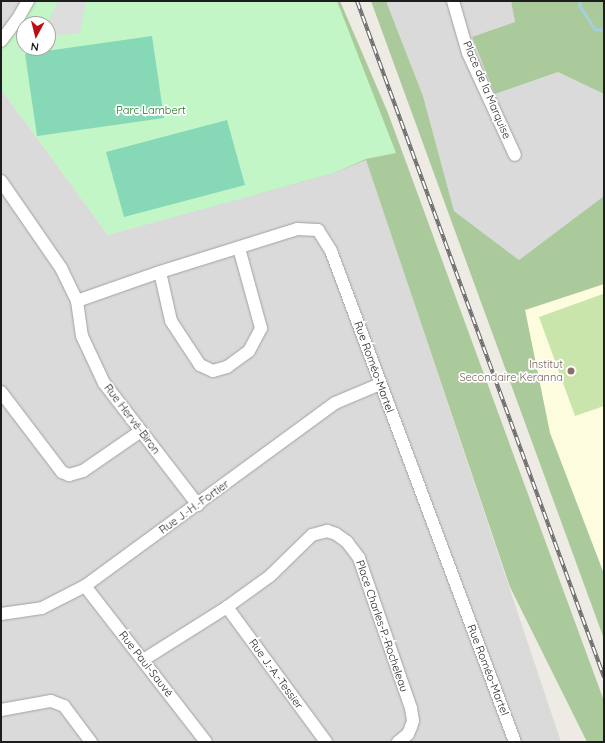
<!DOCTYPE html>
<html>
<head>
<meta charset="utf-8">
<style>
  body { margin:0 }
  #map { position:relative; width:605px; height:743px; overflow:hidden; background:#eeeae4; font-family:Quicksand,sans-serif }
  div>[style] { position:absolute }
  [style*='--x'] { left:calc(var(--x)*1px); top:calc(var(--y)*1px); width:calc(var(--w)*1px); rotate:calc(var(--a)*1deg) }
  .residential>* { inset:0; background:#dbdada }
  .education>* { inset:0; background:#fdfcde }
  .grass>* { inset:0; background:#cae5ac }
  .forest>* { inset:0; background:#aaca9b }
  .park>* { inset:0; background:#c3f6c6 }
  .pitch>* { inset:0; background:#86d8b6 }
  .parking>* { inset:0; background:#ddd }
  .stream>* { height:2.5px; margin:-1.25px; padding:0 1.25px; transform-origin:1.25px; border-radius:1.25px; background:#a7cfd9 }
  .roads { filter:drop-shadow(0 0 1px #a1a1a1) drop-shadow(0 0 1px #a1a1a1) }
  .minor>* { height:12px; margin:-6px; padding:0 6px; transform-origin:6px; border-radius:6px; background:#fff }
  .rail>* { height:4px; margin-top:-2px; transform-origin:0; background:repeating-linear-gradient(90deg,#fff 0 8px,#6b6b6b 0 16px); box-sizing:border-box; border-block:1px solid #6b6b6b }
  .dots>* { width:11px; height:11px; translate:-50% -50%; box-sizing:border-box; border:2px solid #fff; border-radius:50% }
  span { translate:-50% -50%; white-space:nowrap; text-align:center; line-height:1.15; -webkit-text-stroke:3.5px #fff; paint-order:stroke }
  .street-label { font-size:11px; color:#1d1d1d }
  .park-label { font-size:11px; color:#127418 }
  .education-label { font-size:11px; color:#785e54 }
  .right { translate:-100% -50%; text-align:right }
  .frame { position:absolute; inset:0; border:2px solid #1d1d1d; pointer-events:none }
  .north { position:absolute; left:16px; top:16px; width:40px; height:40px; box-sizing:border-box; background:#fff; border:1px solid #a5a5a5; border-radius:50%; rotate:187deg; font-size:11px; font-weight:700; line-height:16px; text-align:center; color:#1d1d1d }
  .north::after { content:''; display:block; margin:auto; width:14px; height:18px; background:#be0d11; clip-path:polygon(50% 0,100% 100%,50% 72%,0 100%) }
</style>
</head>
<body>
<div id="map">
  <div class="residential">
    <i style="clip-path:polygon(1px 1px,29px 1px,1px 44px)"></i>
    <i style="clip-path:polygon(386px 1px,511px 1px,515px 21px,495px 94px,558px 72px,604px 94px,604px 196px,519px 260px,454px 211px,423px 96px)"></i>
    <i style="clip-path:polygon(1px 89px,108px 235px,358px 163px,366px 159px,561px 742px,1px 742px)"></i>
  </div>
  <div class="education">
    <i style="clip-path:polygon(604px 284px,604px 574px,550px 433px,525px 310px)"></i>
  </div>
  <div class="grass">
    <i style="clip-path:polygon(603px 294px,604px 406px,575px 416px,539px 317px)"></i>
  </div>
  <div class="forest">
    <i style="clip-path:polygon(217px 1px,340px 1px,388px 113px,604px 701px,604px 742px,587px 742px,510px 587px,366px 160px,334px 173px,257px 194px)"></i>
    <i style="clip-path:polygon(371px 1px,386px 1px,423px 96px,454px 211px,519px 260px,604px 196px,604px 284px,525px 310px,550px 433px,604px 574px,604px 639px)"></i>
    <i style="clip-path:polygon(511px 1px,604px 1px,604px 94px,558px 72px,495px 94px,472px 37px,515px 22px)"></i>
  </div>
  <div class="park">
    <i style="clip-path:polygon(evenodd,29px 1px,337px 1px,396px 153px,366px 159px,334px 173px,108px 235px,1px 89px,1px 44px,29px 1px,24px 24px,48px 24px,48px 48px,24px 48px,24px 24px)"></i>
  </div>
  <div class="pitch">
    <i style="clip-path:polygon(152px 36px,164px 118px,37px 136px,25px 54px)"></i>
    <i style="clip-path:polygon(227px 120px,245px 185px,124px 217px,106px 152px)"></i>
  </div>
  <div class="parking">
    <i style="clip-path:polygon(58px 1px,86px 1px,80px 33px,48px 36px,47px 24px)"></i>
  </div>
  <div class="stream">
    <i style="--x:580;--y:1;--w:5;--a:90"></i>
    <i style="--x:580;--y:6;--w:27;--a:57"></i>
    <i style="--x:595;--y:29;--w:9;--a:6"></i>
  </div>
  <div class="roads">
    <div class="minor">
      <i style="--x:453;--y:1;--w:54;--a:73.9"></i>
      <i style="--x:468;--y:53;--w:112;--a:65.3"></i>
      <i style="--x:1;--y:41;--w:26;--a:-53"></i>
      <i style="--x:17;--y:20;--w:22;--a:-60"></i>
      <i style="--x:1;--y:181;--w:106;--a:55.4"></i>
      <i style="--x:61;--y:268;--w:37;--a:64"></i>
      <i style="--x:77;--y:301;--w:35;--a:82"></i>
      <i style="--x:82;--y:336;--w:52;--a:64.9"></i>
      <i style="--x:104;--y:383;--w:154;--a:52.4"></i>
      <i style="--x:160;--y:272;--w:50;--a:77.3"></i>
      <i style="--x:171;--y:321;--w:53;--a:56.6"></i>
      <i style="--x:200;--y:365;--w:14;--a:25"></i>
      <i style="--x:213;--y:371;--w:15;--a:-16"></i>
      <i style="--x:227;--y:367;--w:27;--a:-36"></i>
      <i style="--x:249;--y:351;--w:26;--a:-62"></i>
      <i style="--x:261;--y:328;--w:83;--a:-105.4"></i>
      <i style="--x:77;--y:301;--w:88;--a:-19.3"></i>
      <i style="--x:160;--y:272;--w:144;--a:-17.4"></i>
      <i style="--x:297;--y:229;--w:21;--a:3"></i>
      <i style="--x:318;--y:230;--w:25;--a:58"></i>
      <i style="--x:331;--y:251;--w:524;--a:69.46"></i>
      <i style="--x:1;--y:392;--w:101;--a:52.7"></i>
      <i style="--x:62;--y:472;--w:8;--a:23"></i>
      <i style="--x:69;--y:475;--w:15;--a:-16"></i>
      <i style="--x:83;--y:471;--w:70;--a:-34.6"></i>
      <i style="--x:85;--y:586;--w:197;--a:52.2"></i>
      <i style="--x:227;--y:607;--w:167;--a:53.7"></i>
      <i style="--x:1;--y:614;--w:41;--a:-8.3"></i>
      <i style="--x:42;--y:608;--w:48;--a:-27.1"></i>
      <i style="--x:85;--y:586;--w:310;--a:-36.2"></i>
      <i style="--x:335;--y:403;--w:49;--a:-22.9"></i>
      <i style="--x:143;--y:660;--w:99;--a:-32.2"></i>
      <i style="--x:227;--y:607;--w:53;--a:-35.8"></i>
      <i style="--x:270;--y:576;--w:59;--a:-44.3"></i>
      <i style="--x:312;--y:535;--w:16;--a:-15"></i>
      <i style="--x:327;--y:531;--w:9;--a:18"></i>
      <i style="--x:336;--y:534;--w:14;--a:36"></i>
      <i style="--x:347;--y:542;--w:20;--a:53"></i>
      <i style="--x:359;--y:558;--w:159;--a:70.9"></i>
      <i style="--x:411;--y:708;--w:13;--a:81"></i>
      <i style="--x:413;--y:721;--w:6;--a:108"></i>
      <i style="--x:411;--y:727;--w:8;--a:113"></i>
      <i style="--x:408;--y:734;--w:13;--a:141"></i>
      <i style="--x:1;--y:710;--w:51;--a:-10.2"></i>
      <i style="--x:51;--y:701;--w:14;--a:21"></i>
      <i style="--x:64;--y:706;--w:45;--a:53.1"></i>
    </div>
  </div>
  <div class="rail">
    <i style="--x:357;--y:1;--w:720;--a:69.93"></i>
  </div>
  <div class="dots">
    <i style="left:571px;top:371px;background:#8d6e63"></i>
  </div>
  <div class="street-label">
    <span style="left:487px;top:90px;rotate:67deg">Place de la Marquise</span>
    <span style="left:374px;top:367px;rotate:70deg">Rue Roméo-Martel</span>
    <span style="left:132px;top:419px;rotate:53deg">Rue Hervé-Biron</span>
    <span style="left:194px;top:507px;rotate:-36deg">Rue J.-H.-Fortier</span>
    <span style="left:382px;top:626px;rotate:71deg">Place Charles-P.-Rocheleau</span>
    <span style="left:146px;top:664px;rotate:52deg">Rue Paul-Sauvé</span>
    <span style="left:488px;top:670px;rotate:69deg">Rue Roméo-Martel</span>
    <span style="left:276px;top:674px;rotate:54deg">Rue J.-A.-Tessier</span>
  </div>
  <div class="park-label">
    <span style="left:151px;top:110px">Parc Lambert</span>
  </div>
  <div class="education-label">
    <span class="right" style="left:563px;top:371px">Institut<br>Secondaire Keranna</span>
  </div>
  <div class="frame"></div>
  <div class="north">N</div>
</div>
</body>
</html>
